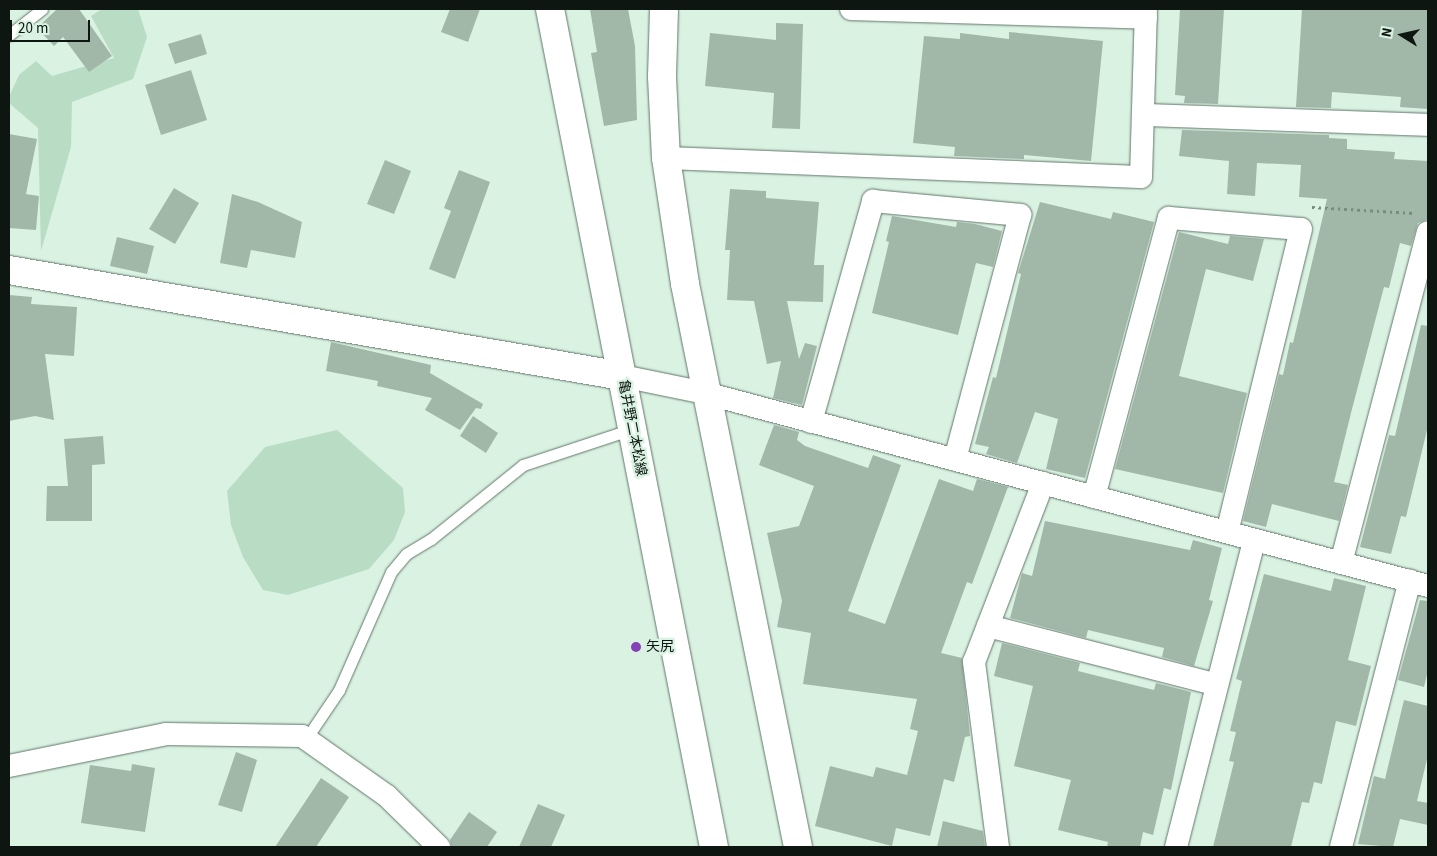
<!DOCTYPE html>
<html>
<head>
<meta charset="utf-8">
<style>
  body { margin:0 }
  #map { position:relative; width:1437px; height:856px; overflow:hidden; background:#daf2e2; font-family:"Source Sans 3","Noto Sans JP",sans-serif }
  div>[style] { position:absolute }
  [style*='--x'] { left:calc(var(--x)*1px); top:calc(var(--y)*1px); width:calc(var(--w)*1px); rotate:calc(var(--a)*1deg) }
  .green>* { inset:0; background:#b9dcc5 }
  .building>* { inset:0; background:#a1b8a9 }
  .path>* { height:3px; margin-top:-1.5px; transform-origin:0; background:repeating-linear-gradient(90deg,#798a7f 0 2.5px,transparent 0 6.5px) }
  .roads { filter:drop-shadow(0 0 1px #617669) drop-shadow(0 0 1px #617669) }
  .service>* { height:11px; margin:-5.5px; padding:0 5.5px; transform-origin:5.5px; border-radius:5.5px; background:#fff }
  .minor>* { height:22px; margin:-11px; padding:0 11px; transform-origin:11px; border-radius:11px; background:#fff }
  .tertiary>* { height:28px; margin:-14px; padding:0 14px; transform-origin:14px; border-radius:14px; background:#fff }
  .dots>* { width:14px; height:14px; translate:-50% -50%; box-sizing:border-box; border:2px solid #daf2e2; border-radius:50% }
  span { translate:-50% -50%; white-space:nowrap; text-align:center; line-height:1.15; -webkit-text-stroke:4.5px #daf2e2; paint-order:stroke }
  .street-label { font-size:14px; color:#0d1611 }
  .poi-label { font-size:14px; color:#0d1611 }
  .left { translate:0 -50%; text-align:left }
  .frame { position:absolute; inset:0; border:10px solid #0d1611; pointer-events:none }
  .north { position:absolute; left:1377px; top:10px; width:50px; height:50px; -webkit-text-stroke:4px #daf2e2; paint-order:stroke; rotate:280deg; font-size:14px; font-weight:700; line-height:20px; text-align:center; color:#0d1611 }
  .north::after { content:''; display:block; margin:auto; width:18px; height:22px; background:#0d1611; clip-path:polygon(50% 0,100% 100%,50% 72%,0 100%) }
  .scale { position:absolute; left:10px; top:20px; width:80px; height:22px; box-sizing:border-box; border:2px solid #0d1611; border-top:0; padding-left:6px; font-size:15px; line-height:18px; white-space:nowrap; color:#0d1611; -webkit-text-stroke:4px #daf2e2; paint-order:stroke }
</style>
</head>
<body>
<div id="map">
  <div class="green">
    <i style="clip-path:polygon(102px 9px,138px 9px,147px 37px,133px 79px,72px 102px,71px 147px,41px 251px,38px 128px,9px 103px,9px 97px,19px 75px,36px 61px,52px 76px,114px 58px,91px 16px)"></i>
    <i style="clip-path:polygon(337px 430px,403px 488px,405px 512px,394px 540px,369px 569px,288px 595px,263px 590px,243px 557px,231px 525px,227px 491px,265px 447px)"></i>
  </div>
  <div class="building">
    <i style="clip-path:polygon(57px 9px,79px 9px,112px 56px,89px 72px,63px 37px,54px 46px,37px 28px)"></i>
    <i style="clip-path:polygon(450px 9px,480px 9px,468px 42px,441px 32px)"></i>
    <i style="clip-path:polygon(590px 9px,628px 9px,635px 46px,637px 120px,604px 126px,591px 53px,597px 52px)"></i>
    <i style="clip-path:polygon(1180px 9px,1224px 9px,1218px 104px,1184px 103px,1185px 96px,1175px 95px)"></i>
    <i style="clip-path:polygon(1302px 9px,1428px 9px,1428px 109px,1400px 107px,1401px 97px,1332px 92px,1331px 108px,1296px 107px)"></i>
    <i style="clip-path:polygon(776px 23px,803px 24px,800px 129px,772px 128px,774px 93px,705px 86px,710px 33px,776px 40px)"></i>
    <i style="clip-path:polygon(1009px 32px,1103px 41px,1091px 161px,1024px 155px,1024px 159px,954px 156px,955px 147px,913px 143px,924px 36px,960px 39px,960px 33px,1009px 39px)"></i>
    <i style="clip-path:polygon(201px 34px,207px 54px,175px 64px,168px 44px)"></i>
    <i style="clip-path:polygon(191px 70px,207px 120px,161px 135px,145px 85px)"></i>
    <i style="clip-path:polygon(1182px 130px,1329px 135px,1329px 138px,1347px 139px,1347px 149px,1395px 152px,1394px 159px,1428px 161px,1428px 219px,1418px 223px,1411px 246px,1400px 243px,1389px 288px,1384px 287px,1351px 413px,1334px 482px,1348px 485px,1339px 521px,1272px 504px,1266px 527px,1243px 521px,1279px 374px,1283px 375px,1290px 342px,1293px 343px,1327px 199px,1299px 197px,1301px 165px,1257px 163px,1255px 196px,1227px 194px,1229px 161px,1179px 156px)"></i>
    <i style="clip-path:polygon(9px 134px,37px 139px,26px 194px,39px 196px,36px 230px,9px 228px)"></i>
    <i style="clip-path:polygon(385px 160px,411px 171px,394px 214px,367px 204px)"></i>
    <i style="clip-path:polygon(459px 170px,490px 182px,455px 279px,429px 269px,451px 211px,444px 208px)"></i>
    <i style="clip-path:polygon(174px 188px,199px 203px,175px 244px,149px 229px)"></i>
    <i style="clip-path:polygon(730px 189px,766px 191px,766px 198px,819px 202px,814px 265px,824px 265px,823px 302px,787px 301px,799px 359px,805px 343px,817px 346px,802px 405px,773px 398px,781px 361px,767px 364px,754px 301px,727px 300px,730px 250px,725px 250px)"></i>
    <i style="clip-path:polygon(232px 194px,258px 202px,302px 222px,295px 258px,251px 250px,247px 268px,220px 263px)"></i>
    <i style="clip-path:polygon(1040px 202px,1111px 219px,1113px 212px,1154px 222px,1085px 478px,1046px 469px,1058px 419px,1035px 412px,1017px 463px,986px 454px,989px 447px,975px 444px,993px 377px,996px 378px,1021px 274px,1018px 273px)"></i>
    <i style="clip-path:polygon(892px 216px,956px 227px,957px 222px,975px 224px,1002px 231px,993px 267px,976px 263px,958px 335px,872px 313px,889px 242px,886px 241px)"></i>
    <i style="clip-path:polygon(1179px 232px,1228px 244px,1230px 236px,1264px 239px,1253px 281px,1206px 269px,1179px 376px,1247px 393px,1223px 493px,1115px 469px)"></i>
    <i style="clip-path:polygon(117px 237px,154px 246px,147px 274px,110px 266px)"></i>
    <i style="clip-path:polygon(9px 295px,32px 297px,31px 304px,77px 307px,74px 356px,45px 354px,54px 420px,35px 416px,9px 421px)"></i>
    <i style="clip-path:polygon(1421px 325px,1428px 326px,1428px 426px,1406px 517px,1401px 516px,1391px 554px,1360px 547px,1389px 435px,1395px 436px)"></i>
    <i style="clip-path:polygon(331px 342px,431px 365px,430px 373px,483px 404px,481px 409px,476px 408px,460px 430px,425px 410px,432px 398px,377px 386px,378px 381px,326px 371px)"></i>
    <i style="clip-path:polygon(473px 416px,498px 433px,486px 453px,460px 436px)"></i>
    <i style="clip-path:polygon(774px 425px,799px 432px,797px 440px,805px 446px,868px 468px,873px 455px,901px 465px,848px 611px,885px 624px,939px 479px,973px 491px,977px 479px,1008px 487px,972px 584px,967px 582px,941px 653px,962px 658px,970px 736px,965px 737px,954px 782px,944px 779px,930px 836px,896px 828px,892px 846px,815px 826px,830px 766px,873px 777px,876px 767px,907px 775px,918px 731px,910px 729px,917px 699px,803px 684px,811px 633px,777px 627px,782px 601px,767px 533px,799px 526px,814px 486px,759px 465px)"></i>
    <i style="clip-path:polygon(103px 436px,105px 464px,92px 465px,92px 521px,46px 521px,47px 486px,68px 486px,64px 439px)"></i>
    <i style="clip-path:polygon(1045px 521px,1190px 550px,1193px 540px,1222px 548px,1209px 600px,1213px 601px,1194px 666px,1162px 657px,1164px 648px,1088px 630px,1086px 638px,1010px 618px,1022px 573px,1032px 576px)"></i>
    <i style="clip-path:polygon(1264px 574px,1331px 591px,1334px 578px,1366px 586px,1348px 660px,1371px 666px,1356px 726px,1336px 721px,1322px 784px,1314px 782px,1309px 803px,1302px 802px,1291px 847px,1213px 847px,1234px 762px,1229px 761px,1236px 732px,1230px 731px,1242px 681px,1236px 679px)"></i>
    <i style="clip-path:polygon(1420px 600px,1428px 601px,1428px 670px,1424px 687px,1398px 680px)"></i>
    <i style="clip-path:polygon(1002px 643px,1080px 663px,1078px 671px,1154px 690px,1156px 683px,1191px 692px,1171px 790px,1164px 788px,1153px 835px,1143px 832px,1140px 847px,1107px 847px,1108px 842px,1058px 830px,1071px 780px,1014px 766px,1033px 686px,994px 676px)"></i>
    <i style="clip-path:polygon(1404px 700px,1428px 706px,1428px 755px,1417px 801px,1428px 803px,1428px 825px,1400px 819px,1393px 847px,1358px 844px,1374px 776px,1385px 779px)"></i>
    <i style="clip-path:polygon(236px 752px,257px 760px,242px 812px,218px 805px)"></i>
    <i style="clip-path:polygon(132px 764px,155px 768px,145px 832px,81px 823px,90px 765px,131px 771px)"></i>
    <i style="clip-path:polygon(321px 778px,349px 797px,316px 847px,275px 847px)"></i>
    <i style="clip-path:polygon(538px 804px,565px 815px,551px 847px,519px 847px)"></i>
    <i style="clip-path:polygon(469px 812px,497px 832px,487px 847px,452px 847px,450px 840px)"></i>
    <i style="clip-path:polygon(943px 821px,983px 831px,985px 847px,937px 847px)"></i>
  </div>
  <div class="path">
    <i style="--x:1312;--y:207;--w:102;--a:3.4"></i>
  </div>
  <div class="roads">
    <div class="service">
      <i style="--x:9;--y:35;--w:42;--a:-38.2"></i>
      <i style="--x:306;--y:739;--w:59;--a:-56"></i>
      <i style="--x:339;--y:690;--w:129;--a:-66.2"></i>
      <i style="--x:391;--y:572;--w:23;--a:-50"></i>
      <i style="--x:406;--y:554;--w:29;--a:-31"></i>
      <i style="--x:431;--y:539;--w:118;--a:-38.8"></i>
      <i style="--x:523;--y:465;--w:115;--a:-18.3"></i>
    </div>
    <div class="minor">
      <i style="--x:851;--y:9;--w:295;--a:1.7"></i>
      <i style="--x:1143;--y:115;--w:285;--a:2"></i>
      <i style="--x:666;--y:158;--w:475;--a:2.3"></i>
      <i style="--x:1141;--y:177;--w:168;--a:-88.3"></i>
      <i style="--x:622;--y:376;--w:85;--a:11.6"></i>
      <i style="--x:705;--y:393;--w:748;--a:14.95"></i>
      <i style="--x:811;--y:422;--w:230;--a:-74.3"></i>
      <i style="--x:873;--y:201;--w:148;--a:5.4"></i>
      <i style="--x:1020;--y:215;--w:253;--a:104.9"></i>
      <i style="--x:1094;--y:497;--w:289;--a:-75"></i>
      <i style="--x:1169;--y:218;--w:132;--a:4.8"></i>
      <i style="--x:1301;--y:229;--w:312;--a:103.7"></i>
      <i style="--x:1341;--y:563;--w:342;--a:-75.3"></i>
      <i style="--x:988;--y:626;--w:236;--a:14.4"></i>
      <i style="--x:9;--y:766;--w:160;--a:-11.5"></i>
      <i style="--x:166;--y:734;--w:136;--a:0.8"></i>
      <i style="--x:302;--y:736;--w:104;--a:35.2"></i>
      <i style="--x:387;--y:796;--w:73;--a:44.4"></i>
      <i style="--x:998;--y:847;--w:187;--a:-97.4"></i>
      <i style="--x:974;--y:662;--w:192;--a:-68.9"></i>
      <i style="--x:1176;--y:847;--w:317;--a:-75.7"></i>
      <i style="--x:1341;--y:847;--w:275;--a:-75.5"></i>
    </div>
    <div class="tertiary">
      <i style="--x:550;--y:9;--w:854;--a:78.93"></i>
      <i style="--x:664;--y:9;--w:68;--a:91.7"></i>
      <i style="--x:662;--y:77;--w:81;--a:87.2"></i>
      <i style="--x:666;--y:158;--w:127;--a:81.4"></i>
      <i style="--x:685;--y:284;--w:574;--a:78.65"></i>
      <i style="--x:9;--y:270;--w:622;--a:9.81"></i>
    </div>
  </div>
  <div class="dots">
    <i style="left:636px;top:647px;background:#8442b6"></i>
  </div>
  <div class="street-label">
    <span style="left:632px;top:428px;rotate:79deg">亀井野二本松線</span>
  </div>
  <div class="poi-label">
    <span class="left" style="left:646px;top:647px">矢尻</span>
  </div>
  <div class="frame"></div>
  <div class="north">N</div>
  <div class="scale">20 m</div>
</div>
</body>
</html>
